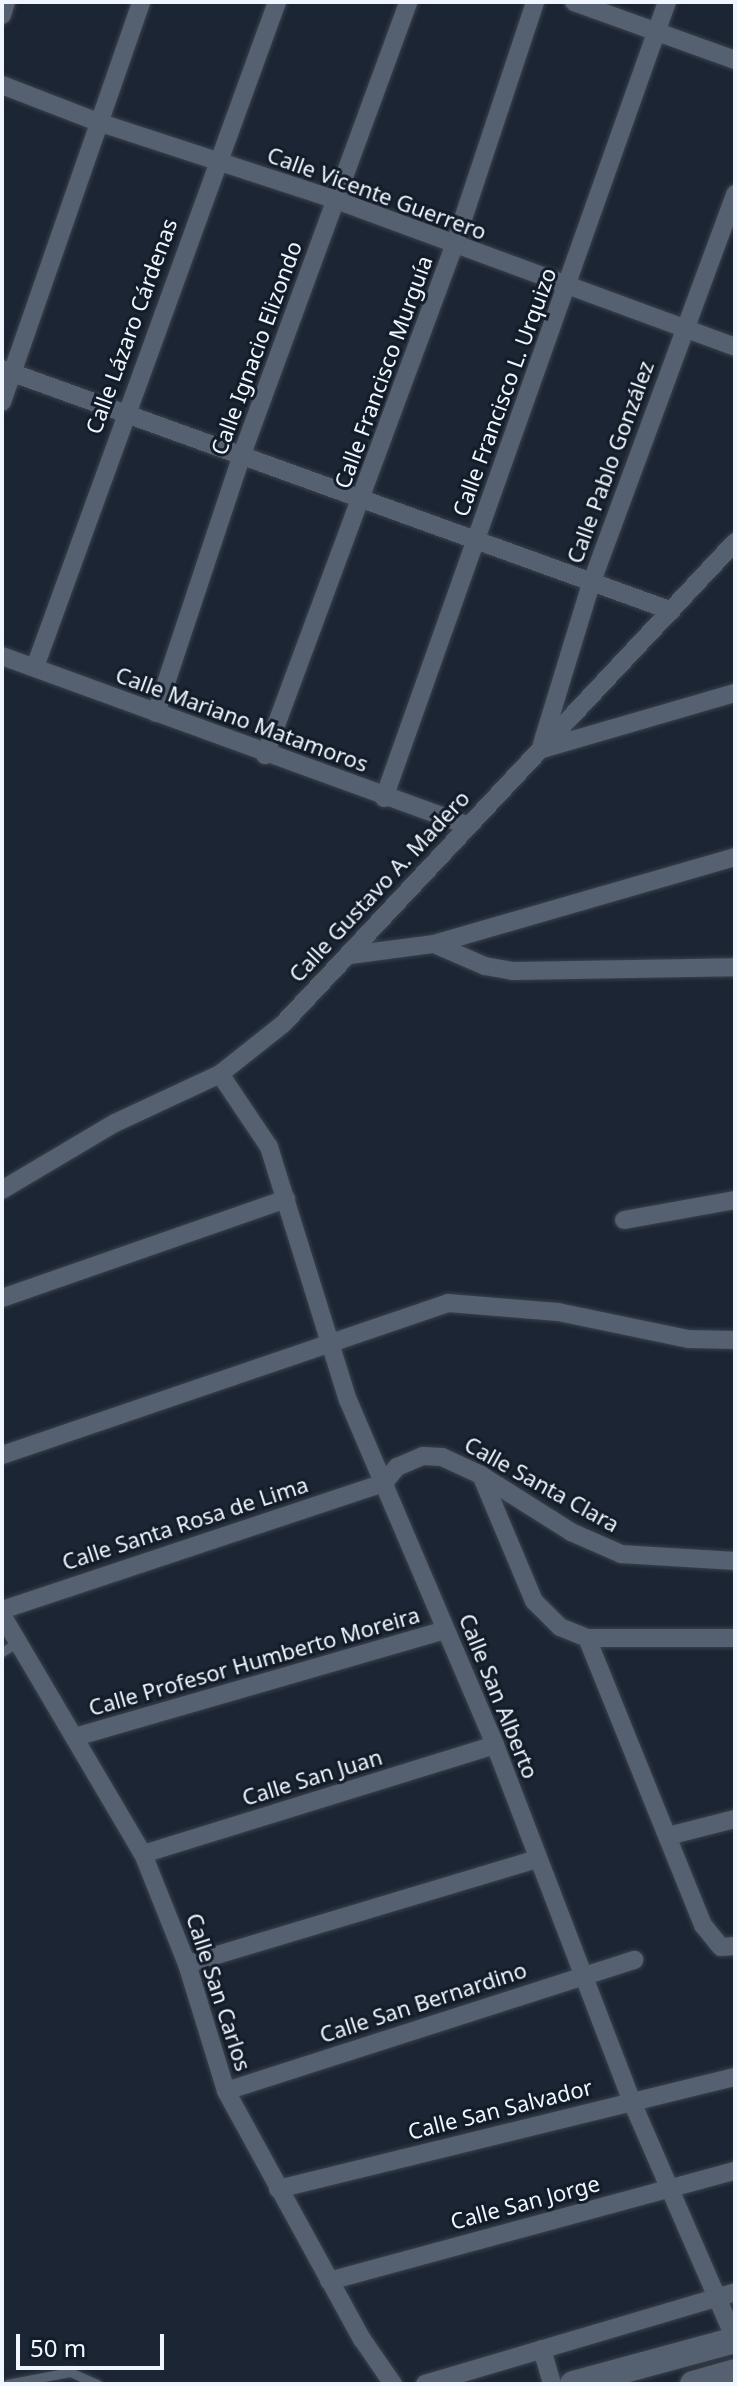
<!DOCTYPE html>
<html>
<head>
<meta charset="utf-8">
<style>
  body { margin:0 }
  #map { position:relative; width:737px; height:2386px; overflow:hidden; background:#1c2533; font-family:"Noto Sans",sans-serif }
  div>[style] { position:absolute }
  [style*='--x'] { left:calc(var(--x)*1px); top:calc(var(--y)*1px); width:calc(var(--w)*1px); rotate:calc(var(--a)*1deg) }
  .roads { filter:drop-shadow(0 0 2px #39414c) drop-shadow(0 0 2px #39414c) }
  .lane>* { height:9px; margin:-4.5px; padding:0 4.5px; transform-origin:4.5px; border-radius:4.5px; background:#556070 }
  .street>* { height:18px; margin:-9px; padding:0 9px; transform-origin:9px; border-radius:9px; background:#556070 }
  .secondary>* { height:26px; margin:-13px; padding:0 13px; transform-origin:13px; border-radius:13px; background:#556070 }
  span { translate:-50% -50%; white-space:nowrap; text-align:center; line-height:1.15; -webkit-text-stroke:6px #131c29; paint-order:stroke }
  .street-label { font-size:22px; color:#eff6ff }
  .frame { position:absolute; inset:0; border:4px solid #eff6ff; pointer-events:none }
  .scale { position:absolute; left:16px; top:2334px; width:148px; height:36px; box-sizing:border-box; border:4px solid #eff6ff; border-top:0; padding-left:10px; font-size:24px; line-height:28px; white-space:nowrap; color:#eff6ff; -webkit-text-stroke:6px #131c29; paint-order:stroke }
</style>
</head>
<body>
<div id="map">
  <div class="roads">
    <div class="lane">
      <i style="--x:2;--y:1652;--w:20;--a:-33"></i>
      <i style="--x:7;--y:2384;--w:64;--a:-10.8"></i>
      <i style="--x:70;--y:2372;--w:30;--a:24"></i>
    </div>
    <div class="street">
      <i style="--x:574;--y:2;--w:171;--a:19.8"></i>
      <i style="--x:2;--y:15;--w:14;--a:-73"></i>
      <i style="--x:2;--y:85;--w:103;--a:21.1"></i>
      <i style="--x:98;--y:122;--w:250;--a:18.1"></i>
      <i style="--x:336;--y:200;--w:425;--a:20.2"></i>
      <i style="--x:2;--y:369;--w:712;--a:19.86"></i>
      <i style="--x:2;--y:402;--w:423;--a:-70.8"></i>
      <i style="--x:2;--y:656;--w:494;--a:20"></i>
      <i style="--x:35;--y:667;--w:708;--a:-70"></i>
      <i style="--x:156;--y:713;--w:270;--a:-71.6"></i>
      <i style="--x:241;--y:457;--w:485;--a:-69.8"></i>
      <i style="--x:542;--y:744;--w:167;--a:-73"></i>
      <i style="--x:591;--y:584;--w:416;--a:-69.7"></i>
      <i style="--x:542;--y:749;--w:201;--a:-16.2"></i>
      <i style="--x:265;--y:755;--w:543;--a:-69.63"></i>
      <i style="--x:454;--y:246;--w:257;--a:-71.6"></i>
      <i style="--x:384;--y:798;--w:845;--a:-70.43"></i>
      <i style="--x:434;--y:944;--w:313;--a:-16.1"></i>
      <i style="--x:350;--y:955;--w:85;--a:-7.5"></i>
      <i style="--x:434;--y:944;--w:56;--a:23.3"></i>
      <i style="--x:485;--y:966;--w:29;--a:10"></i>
      <i style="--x:514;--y:971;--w:221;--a:-1"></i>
      <i style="--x:220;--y:1074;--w:88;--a:56.1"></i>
      <i style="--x:269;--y:1147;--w:265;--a:72.7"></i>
      <i style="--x:348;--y:1400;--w:375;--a:66.9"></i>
      <i style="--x:495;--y:1745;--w:382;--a:69"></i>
      <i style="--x:632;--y:2102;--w:258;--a:66.5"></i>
      <i style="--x:2;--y:1190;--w:131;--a:-30.7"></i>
      <i style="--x:115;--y:1123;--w:116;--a:-25"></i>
      <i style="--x:220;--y:1074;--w:80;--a:-38.4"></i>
      <i style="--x:283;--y:1024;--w:661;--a:-46.84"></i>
      <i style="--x:624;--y:1220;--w:113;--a:-10.2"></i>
      <i style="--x:2;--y:1298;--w:301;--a:-19.2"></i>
      <i style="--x:2;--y:1455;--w:471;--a:-18.8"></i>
      <i style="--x:448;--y:1303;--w:110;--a:4.7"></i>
      <i style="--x:558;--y:1312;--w:133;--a:11.7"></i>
      <i style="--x:688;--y:1339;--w:47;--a:1.2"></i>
      <i style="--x:481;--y:1475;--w:137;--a:67.2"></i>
      <i style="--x:534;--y:1601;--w:37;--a:45"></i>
      <i style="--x:560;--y:1627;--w:29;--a:22"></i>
      <i style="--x:587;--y:1638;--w:310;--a:68"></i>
      <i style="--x:703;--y:1925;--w:28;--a:51"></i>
      <i style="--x:721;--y:1947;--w:14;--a:-4"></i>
      <i style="--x:2;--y:1610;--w:403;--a:-18.4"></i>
      <i style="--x:384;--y:1483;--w:21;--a:-51"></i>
      <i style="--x:397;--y:1467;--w:28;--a:-23"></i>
      <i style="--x:423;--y:1456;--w:19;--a:3"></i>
      <i style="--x:442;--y:1457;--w:43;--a:24.8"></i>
      <i style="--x:481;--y:1475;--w:107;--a:32.3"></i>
      <i style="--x:571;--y:1532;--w:55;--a:23.7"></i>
      <i style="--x:621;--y:1554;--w:114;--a:3.5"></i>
      <i style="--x:2;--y:1615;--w:277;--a:59.5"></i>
      <i style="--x:143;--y:1854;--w:118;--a:68.2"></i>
      <i style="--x:187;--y:1964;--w:133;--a:72.9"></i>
      <i style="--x:226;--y:2091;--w:283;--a:61.3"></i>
      <i style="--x:362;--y:2339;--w:55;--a:55.4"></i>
      <i style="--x:587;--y:1638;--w:148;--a:0"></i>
      <i style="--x:75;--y:1737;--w:386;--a:-16.1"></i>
      <i style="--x:668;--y:1836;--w:69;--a:-14.2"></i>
      <i style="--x:143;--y:1854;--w:368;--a:-17.2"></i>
      <i style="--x:187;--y:1964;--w:366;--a:-16.7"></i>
      <i style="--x:226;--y:2091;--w:429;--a:-17.8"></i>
      <i style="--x:278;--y:2189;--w:471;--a:-13.8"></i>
      <i style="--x:329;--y:2281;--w:421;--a:-15.2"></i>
      <i style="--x:542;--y:2349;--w:36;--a:74"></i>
      <i style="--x:425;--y:2384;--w:323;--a:-16.5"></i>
    </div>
    <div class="secondary">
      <i style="--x:573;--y:2384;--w:168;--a:-15.2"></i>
      <i style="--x:693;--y:2384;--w:44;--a:-15.9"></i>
    </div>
  </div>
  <div class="street-label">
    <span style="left:377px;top:193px;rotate:20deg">Calle Vicente Guerrero</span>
    <span style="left:131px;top:326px;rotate:-70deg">Calle Lázaro Cárdenas</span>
    <span style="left:256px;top:348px;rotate:-70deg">Calle Ignacio Elizondo</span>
    <span style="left:383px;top:372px;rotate:-70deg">Calle Francisco Murguía</span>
    <span style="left:504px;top:392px;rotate:-70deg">Calle Francisco L. Urquizo</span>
    <span style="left:610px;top:462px;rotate:-70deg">Calle Pablo González</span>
    <span style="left:242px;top:719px;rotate:20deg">Calle Mariano Matamoros</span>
    <span style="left:379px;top:886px;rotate:-47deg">Calle Gustavo A. Madero</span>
    <span style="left:542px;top:1484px;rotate:29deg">Calle Santa Clara</span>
    <span style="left:185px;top:1523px;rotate:-18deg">Calle Santa Rosa de Lima</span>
    <span style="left:254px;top:1661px;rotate:-16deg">Calle Profesor Humberto Moreira</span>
    <span style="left:499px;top:1696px;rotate:68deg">Calle San Alberto</span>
    <span style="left:312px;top:1777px;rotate:-17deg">Calle San Juan</span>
    <span style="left:219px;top:1992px;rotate:72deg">Calle San Carlos</span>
    <span style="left:423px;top:2002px;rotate:-18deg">Calle San Bernardino</span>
    <span style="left:500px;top:2109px;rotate:-14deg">Calle San Salvador</span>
    <span style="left:525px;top:2202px;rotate:-15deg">Calle San Jorge</span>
  </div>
  <div class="frame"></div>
  <div class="scale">50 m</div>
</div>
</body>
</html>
